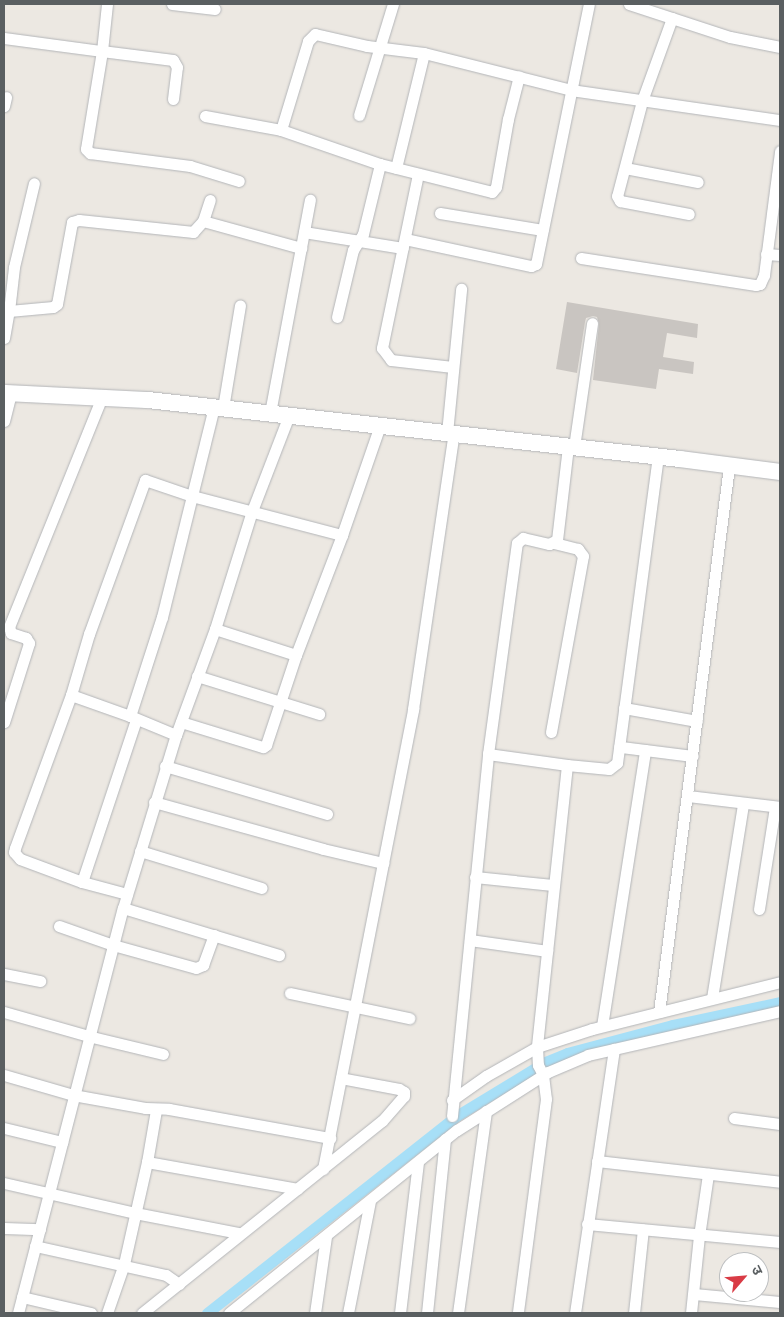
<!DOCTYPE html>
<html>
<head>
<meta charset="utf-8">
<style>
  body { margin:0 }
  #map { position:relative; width:784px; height:1317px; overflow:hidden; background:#ece8e2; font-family:"Alegreya Sans","Noto Sans Devanagari",sans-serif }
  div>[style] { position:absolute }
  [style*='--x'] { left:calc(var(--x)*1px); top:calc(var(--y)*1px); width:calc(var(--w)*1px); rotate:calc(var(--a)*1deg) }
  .canal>* { height:11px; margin:-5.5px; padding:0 5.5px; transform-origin:5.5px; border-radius:5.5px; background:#a7dff7 }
  .building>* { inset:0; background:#c9c5c1 }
  .roads { filter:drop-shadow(0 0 1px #b3b5b8) drop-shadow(0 0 1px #b3b5b8) }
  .minor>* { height:11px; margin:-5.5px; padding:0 5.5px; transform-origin:5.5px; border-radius:5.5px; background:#fff }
  .secondary>* { height:16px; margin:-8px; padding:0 8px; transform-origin:8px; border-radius:8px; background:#fff }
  span { translate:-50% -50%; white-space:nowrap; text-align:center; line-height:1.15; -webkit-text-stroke:4px #fff; paint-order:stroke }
  .frame { position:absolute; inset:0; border:5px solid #5a5f61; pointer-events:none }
  .north { position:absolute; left:719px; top:1252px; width:50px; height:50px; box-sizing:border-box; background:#fff; border:1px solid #bdbfc0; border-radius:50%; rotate:63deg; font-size:14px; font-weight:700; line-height:20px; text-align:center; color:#5a5f61 }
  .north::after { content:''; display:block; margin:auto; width:18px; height:22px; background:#d93b45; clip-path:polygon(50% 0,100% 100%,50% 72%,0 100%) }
</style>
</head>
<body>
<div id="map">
  <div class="canal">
    <i style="--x:207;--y:1313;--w:320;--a:-38.3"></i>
    <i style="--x:458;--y:1115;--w:102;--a:-31.3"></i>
    <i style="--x:545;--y:1062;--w:24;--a:-22"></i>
    <i style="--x:567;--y:1053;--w:110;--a:-14.8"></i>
    <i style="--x:673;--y:1025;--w:109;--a:-12.1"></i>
  </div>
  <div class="building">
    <i style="clip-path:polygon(567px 302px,698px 324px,697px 338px,667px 333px,663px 357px,694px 362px,693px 374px,659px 369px,656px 389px,593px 380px,599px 324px,597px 317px,593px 316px,586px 318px,585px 322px,577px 373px,556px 369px)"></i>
  </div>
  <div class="roads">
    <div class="minor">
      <i style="--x:172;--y:4;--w:43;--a:6.6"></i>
      <i style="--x:629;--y:4;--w:106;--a:18.1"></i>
      <i style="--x:730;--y:37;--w:51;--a:11.3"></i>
      <i style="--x:672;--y:18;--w:88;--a:109.9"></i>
      <i style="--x:642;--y:101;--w:98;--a:104.7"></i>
      <i style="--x:617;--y:196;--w:6;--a:59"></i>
      <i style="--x:620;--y:201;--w:70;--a:10.7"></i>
      <i style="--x:4;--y:38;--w:99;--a:7.6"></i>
      <i style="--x:102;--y:51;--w:47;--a:-83.9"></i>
      <i style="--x:173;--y:99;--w:32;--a:-83"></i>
      <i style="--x:177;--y:67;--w:8;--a:-120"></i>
      <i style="--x:173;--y:60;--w:72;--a:-172.8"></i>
      <i style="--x:102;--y:51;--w:99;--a:99.3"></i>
      <i style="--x:86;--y:149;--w:6;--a:45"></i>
      <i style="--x:90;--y:153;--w:101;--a:7.4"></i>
      <i style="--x:190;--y:166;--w:51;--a:17"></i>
      <i style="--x:4;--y:106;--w:9;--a:-77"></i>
      <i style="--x:359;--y:115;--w:116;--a:-73"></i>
      <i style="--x:205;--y:116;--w:77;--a:10.4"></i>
      <i style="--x:281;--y:130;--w:105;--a:19"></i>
      <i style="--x:380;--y:164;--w:115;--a:14"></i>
      <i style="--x:492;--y:192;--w:6;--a:-51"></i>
      <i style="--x:496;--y:187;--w:69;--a:-80"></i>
      <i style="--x:508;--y:119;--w:44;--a:-75.7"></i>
      <i style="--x:281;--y:130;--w:93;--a:-73.1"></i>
      <i style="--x:308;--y:41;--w:10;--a:-45"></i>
      <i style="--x:315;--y:34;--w:53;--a:13"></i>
      <i style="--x:367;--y:46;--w:57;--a:7"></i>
      <i style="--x:424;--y:53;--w:152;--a:14.1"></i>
      <i style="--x:571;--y:90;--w:211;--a:8.2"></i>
      <i style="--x:396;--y:168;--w:118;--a:-76.3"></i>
      <i style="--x:625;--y:168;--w:74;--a:10.9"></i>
      <i style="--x:418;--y:174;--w:178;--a:101.7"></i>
      <i style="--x:382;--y:348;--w:15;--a:53"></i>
      <i style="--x:391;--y:360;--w:62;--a:6.4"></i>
      <i style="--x:440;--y:213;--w:104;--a:9.4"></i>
      <i style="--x:203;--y:221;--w:102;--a:15.4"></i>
      <i style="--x:304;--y:232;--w:100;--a:9.2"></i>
      <i style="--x:405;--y:239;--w:129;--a:12.1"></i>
      <i style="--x:531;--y:266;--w:5;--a:-22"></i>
      <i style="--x:536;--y:264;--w:265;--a:-78.5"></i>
      <i style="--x:766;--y:254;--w:14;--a:4"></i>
      <i style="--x:581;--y:258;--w:177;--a:8.8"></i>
      <i style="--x:756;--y:285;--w:4;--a:-14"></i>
      <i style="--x:760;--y:284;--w:10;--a:-66"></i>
      <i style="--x:764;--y:275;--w:125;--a:-82.6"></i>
      <i style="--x:9;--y:311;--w:44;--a:-83.5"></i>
      <i style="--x:14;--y:267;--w:86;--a:-76.6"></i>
      <i style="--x:337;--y:317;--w:69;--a:-76.6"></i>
      <i style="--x:353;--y:250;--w:19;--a:-58"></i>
      <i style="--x:363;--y:234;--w:72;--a:-76.3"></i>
      <i style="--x:4;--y:338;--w:27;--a:-80"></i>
      <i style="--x:9;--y:311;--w:44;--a:-5.2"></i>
      <i style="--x:53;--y:307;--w:5;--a:-37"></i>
      <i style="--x:57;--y:304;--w:83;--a:-79.6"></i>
      <i style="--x:72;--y:222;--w:7;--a:-16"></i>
      <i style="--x:79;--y:220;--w:115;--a:6"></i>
      <i style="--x:193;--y:232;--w:15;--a:-48"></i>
      <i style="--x:203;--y:221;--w:22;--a:-72"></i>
      <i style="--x:223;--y:408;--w:104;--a:-80.6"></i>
      <i style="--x:270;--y:413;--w:217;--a:-79.4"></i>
      <i style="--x:4;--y:421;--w:29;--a:-76"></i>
      <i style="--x:447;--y:433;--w:145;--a:-84.4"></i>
      <i style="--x:574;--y:447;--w:125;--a:-81.7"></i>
      <i style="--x:215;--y:629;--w:85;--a:17.8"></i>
      <i style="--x:197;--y:676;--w:128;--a:17.3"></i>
      <i style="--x:71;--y:695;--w:64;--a:-73.6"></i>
      <i style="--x:89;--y:634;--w:164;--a:-70"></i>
      <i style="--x:145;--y:480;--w:50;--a:18.8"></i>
      <i style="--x:192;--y:496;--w:155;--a:14.6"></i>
      <i style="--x:624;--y:708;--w:74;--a:10.1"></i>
      <i style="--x:4;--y:722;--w:83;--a:-72.4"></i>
      <i style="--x:29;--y:643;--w:6;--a:-121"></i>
      <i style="--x:26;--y:638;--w:16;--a:-162"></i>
      <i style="--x:11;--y:633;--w:6;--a:-108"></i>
      <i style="--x:9;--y:627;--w:248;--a:-68"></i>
      <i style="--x:181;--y:722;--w:86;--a:17"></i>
      <i style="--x:263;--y:747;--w:4;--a:-34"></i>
      <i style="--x:266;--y:745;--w:95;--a:-71.6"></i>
      <i style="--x:296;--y:655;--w:129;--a:-69"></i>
      <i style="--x:342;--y:535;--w:116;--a:-70.9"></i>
      <i style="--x:551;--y:732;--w:179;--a:-79.7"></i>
      <i style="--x:583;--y:556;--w:9;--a:-126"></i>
      <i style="--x:578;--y:549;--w:25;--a:-166"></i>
      <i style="--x:176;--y:735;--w:50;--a:-157.6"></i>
      <i style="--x:130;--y:716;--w:104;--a:-72.1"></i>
      <i style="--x:162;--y:617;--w:216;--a:-76.1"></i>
      <i style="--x:645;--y:750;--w:48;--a:7.1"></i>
      <i style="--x:488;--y:754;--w:80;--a:7.9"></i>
      <i style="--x:567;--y:765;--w:284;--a:96.1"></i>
      <i style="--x:537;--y:1047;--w:18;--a:87"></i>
      <i style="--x:538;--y:1065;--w:11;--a:63"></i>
      <i style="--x:543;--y:1075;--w:24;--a:83"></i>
      <i style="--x:546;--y:1099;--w:216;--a:97.5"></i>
      <i style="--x:567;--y:765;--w:42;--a:5.4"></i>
      <i style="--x:609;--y:769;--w:10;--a:-37"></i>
      <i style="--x:617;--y:763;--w:310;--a:-82.4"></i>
      <i style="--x:165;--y:766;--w:169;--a:16.5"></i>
      <i style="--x:688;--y:796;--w:93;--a:6.8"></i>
      <i style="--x:154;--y:802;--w:175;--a:15.5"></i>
      <i style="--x:323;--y:849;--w:62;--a:13.1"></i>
      <i style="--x:140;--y:851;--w:127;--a:16.9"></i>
      <i style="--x:475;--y:877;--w:78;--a:5.9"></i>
      <i style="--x:82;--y:882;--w:66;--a:-159.6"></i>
      <i style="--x:20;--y:859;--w:9;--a:-131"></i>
      <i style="--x:14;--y:852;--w:4;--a:-76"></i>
      <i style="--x:15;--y:848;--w:163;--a:-69.9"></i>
      <i style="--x:71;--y:695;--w:63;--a:19.6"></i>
      <i style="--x:127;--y:894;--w:47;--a:-165.1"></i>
      <i style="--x:82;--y:882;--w:171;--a:-71.6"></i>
      <i style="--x:123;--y:908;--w:163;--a:16.8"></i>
      <i style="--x:759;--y:909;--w:103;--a:-81.1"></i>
      <i style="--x:59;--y:926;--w:57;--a:19.4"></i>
      <i style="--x:113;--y:945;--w:86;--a:15.5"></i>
      <i style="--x:196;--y:968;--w:8;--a:-23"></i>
      <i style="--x:203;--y:965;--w:32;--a:-70"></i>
      <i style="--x:470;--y:940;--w:78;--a:8.1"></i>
      <i style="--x:4;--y:974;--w:37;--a:11"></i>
      <i style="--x:290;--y:993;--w:122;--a:11.9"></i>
      <i style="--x:712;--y:998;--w:196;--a:-80.9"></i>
      <i style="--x:4;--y:1012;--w:87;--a:15.9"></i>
      <i style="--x:88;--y:1036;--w:77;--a:13.5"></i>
      <i style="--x:659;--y:1012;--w:550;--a:-82.69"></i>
      <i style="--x:602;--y:1026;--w:279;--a:-81.1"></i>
      <i style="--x:645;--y:750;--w:26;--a:-173"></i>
      <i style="--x:4;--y:1075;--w:72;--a:16.2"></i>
      <i style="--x:73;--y:1095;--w:73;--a:10.2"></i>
      <i style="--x:145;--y:1108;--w:24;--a:2"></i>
      <i style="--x:169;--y:1109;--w:164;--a:10.2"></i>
      <i style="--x:452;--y:1100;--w:42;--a:-35.2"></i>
      <i style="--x:486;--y:1076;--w:59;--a:-29.6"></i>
      <i style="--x:537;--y:1047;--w:58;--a:-18.1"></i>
      <i style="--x:592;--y:1029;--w:194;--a:-14"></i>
      <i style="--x:156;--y:1110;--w:53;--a:99.8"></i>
      <i style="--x:147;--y:1162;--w:153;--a:10.1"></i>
      <i style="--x:452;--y:1116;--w:364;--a:-84.3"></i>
      <i style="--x:488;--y:754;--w:213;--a:-82.2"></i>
      <i style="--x:517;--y:543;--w:8;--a:-40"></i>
      <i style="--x:523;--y:538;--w:27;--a:13"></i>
      <i style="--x:549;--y:544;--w:9;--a:-27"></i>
      <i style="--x:557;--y:540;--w:95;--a:-83.3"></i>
      <i style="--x:734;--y:1118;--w:46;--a:7.4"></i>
      <i style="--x:4;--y:1128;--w:60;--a:13.6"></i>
      <i style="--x:597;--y:1161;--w:184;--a:6.5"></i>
      <i style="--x:323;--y:1169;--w:469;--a:-78.9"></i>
      <i style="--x:413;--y:709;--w:279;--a:-81.6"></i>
      <i style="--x:4;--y:1183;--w:134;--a:12.9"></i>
      <i style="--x:135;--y:1213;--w:106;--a:10.9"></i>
      <i style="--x:587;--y:1224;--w:194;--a:5.3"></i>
      <i style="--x:4;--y:1228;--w:36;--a:2"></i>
      <i style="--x:35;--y:1246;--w:134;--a:12.5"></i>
      <i style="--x:166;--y:1275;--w:16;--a:35"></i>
      <i style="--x:694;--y:1294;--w:86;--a:5.3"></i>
      <i style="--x:22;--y:1297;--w:71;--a:13.1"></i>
      <i style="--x:18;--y:1313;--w:418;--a:-75.5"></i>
      <i style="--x:123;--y:908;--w:181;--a:-73"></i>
      <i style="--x:176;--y:735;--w:113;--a:-69.8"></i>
      <i style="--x:215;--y:629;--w:124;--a:-72.6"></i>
      <i style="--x:252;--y:511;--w:103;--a:-68.9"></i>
      <i style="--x:107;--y:1313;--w:52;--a:-70.9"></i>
      <i style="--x:124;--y:1264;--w:105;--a:-77.3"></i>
      <i style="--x:142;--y:1313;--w:307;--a:-38.7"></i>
      <i style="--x:382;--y:1121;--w:33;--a:-49"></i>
      <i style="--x:404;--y:1096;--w:4;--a:-90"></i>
      <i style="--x:404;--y:1092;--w:6;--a:-149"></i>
      <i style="--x:399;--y:1089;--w:59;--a:-169.3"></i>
      <i style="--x:229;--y:1313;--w:292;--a:-38.8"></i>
      <i style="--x:457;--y:1130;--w:108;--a:-32.5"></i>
      <i style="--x:548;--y:1072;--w:43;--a:-23"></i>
      <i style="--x:588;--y:1055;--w:197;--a:-12.9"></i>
      <i style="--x:315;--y:1313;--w:77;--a:-81.8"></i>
      <i style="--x:348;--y:1313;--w:114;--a:-78.9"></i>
      <i style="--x:400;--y:1313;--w:151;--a:-83.2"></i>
      <i style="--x:427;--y:1313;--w:175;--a:-84.1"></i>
      <i style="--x:458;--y:1313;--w:204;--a:-82.1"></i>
      <i style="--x:575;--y:1313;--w:267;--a:-81.6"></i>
      <i style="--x:634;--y:1313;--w:84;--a:-83.9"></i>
      <i style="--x:691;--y:1313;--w:77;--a:-84.1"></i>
      <i style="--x:699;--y:1236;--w:63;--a:-81.7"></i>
    </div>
    <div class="secondary">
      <i style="--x:4;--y:393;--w:144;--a:2.8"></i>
      <i style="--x:148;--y:400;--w:535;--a:6.33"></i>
      <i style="--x:680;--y:459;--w:101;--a:7.4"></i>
    </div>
  </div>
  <div class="frame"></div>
  <div class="north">उ</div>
</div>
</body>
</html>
